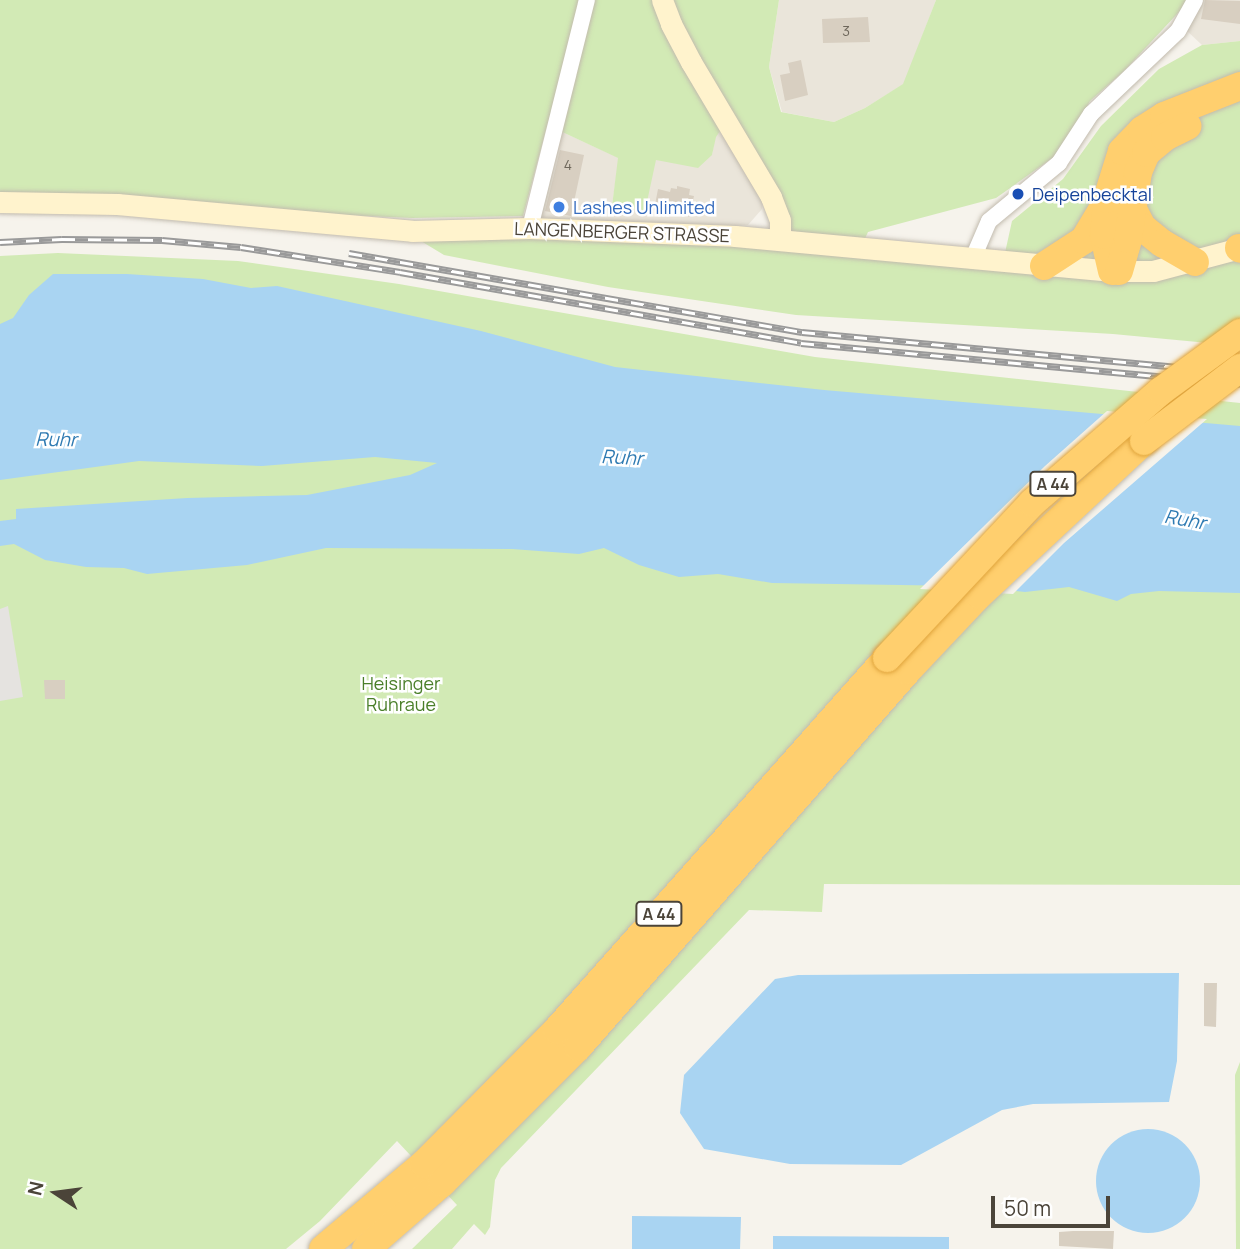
<!DOCTYPE html>
<html>
<head>
<meta charset="utf-8">
<style>
  body { margin:0 }
  #map { position:relative; width:1240px; height:1249px; overflow:hidden; background:#f6f3ec; font-family:Manrope,sans-serif }
  div>[style] { position:absolute }
  [style*='--x'] { left:calc(var(--x)*1px); top:calc(var(--y)*1px); width:calc(var(--w)*1px); rotate:calc(var(--a)*1deg) }
  .residential>* { inset:0; background:#eae5da }
  .green>* { inset:0; background:#d2eab5 }
  .parking>* { inset:0; background:#e5e3e0 }
  .water>* { inset:0; background:#a9d4f2 }
  .round { border-radius:50% }
  .pier>* { inset:0; background:#f6f3ec }
  .building>* { inset:0; background:#d8cfc1 }
  .roads { filter:drop-shadow(0 0 2px #c2bbae) drop-shadow(0 0 2px #c2bbae) }
  .street>* { height:16px; margin:-8px; padding:0 8px; transform-origin:8px; border-radius:8px; background:#fff }
  .secondary>* { height:21px; margin:-10.5px; padding:0 10.5px; transform-origin:10.5px; border-radius:10.5px; background:#fff3cd }
  .highway>* { height:28px; margin:-14px; padding:0 14px; transform-origin:14px; border-radius:14px; background:#ffcf6e }
  .rail>* { height:7px; margin-top:-3.5px; transform-origin:0; background:repeating-linear-gradient(90deg,#fff 0 13px,#9a9a9a 0 26px); box-sizing:border-box; border-block:2px solid #9a9a9a }
  .bridges { filter:drop-shadow(0 0 2px #e0a43c) drop-shadow(0 0 2px #e0a43c) }
  .highway-bridge>* { height:28px; margin:-14px; padding:0 14px; transform-origin:14px; border-radius:14px; background:#ffcf6e }
  .dots>* { width:19px; height:19px; translate:-50% -50%; box-sizing:border-box; border:4px solid #fff; border-radius:50% }
  span { translate:-50% -50%; white-space:nowrap; text-align:center; line-height:1.15; -webkit-text-stroke:5px #fff; paint-order:stroke }
  .number-label { font-size:14px; color:#6e675b }
  .number-label span { -webkit-text-stroke-width:0 }
  .shield-label span { padding:2px 5px; background:#fff; border:2px solid; border-radius:5px; -webkit-text-stroke-width:0 }
  .shield-label { font-size:16px; color:#4b4439; font-weight:700 }
  .transit-label { font-size:18px; color:#164399 }
  .left { translate:0 -50%; text-align:left }
  .shop-label { font-size:18px; color:#366cbe }
  .street-label { font-size:18px; color:#4b4439 }
  .park-label { font-size:18px; color:#4a7f2a }
  .water-label { font-size:19px; color:#2e7ab2; font-style:italic }
  .north { position:absolute; left:21px; top:1158px; width:70px; height:70px; -webkit-text-stroke:5px #fff; paint-order:stroke; rotate:283deg; font-size:19px; font-weight:700; line-height:28px; text-align:center; color:#4b4439 }
  .north::after { content:''; display:block; margin:auto; width:24px; height:32px; background:#4b4439; clip-path:polygon(50% 0,100% 100%,50% 72%,0 100%) }
  .scale { position:absolute; left:991px; top:1196px; width:119px; height:32px; box-sizing:border-box; border:4px solid #4b4439; border-top:0; padding-left:9px; font-size:21px; line-height:24px; white-space:nowrap; color:#4b4439; -webkit-text-stroke:5px #fff; paint-order:stroke }
</style>
</head>
<body>
<div id="map">
  <div class="residential">
    <i style="clip-path:polygon(779px 0,936px 0,904px 84px,865px 108px,834px 122px,782px 112px,769px 67px)"></i>
    <i style="clip-path:polygon(1198px 0,1240px 0,1240px 41px,1202px 45px,1185px 29px)"></i>
    <i style="clip-path:polygon(726px 122px,764px 192px,762px 209px,748px 225px,726px 227px,539px 219px,558px 130px,619px 158px,612px 205px,656px 160px,712px 155px,715px 137px)"></i>
  </div>
  <div class="green">
    <i style="clip-path:polygon(0 0,585px 0,587px 6px,547px 126px,523px 216px,412px 218px,0 200px)"></i>
    <i style="clip-path:polygon(589px 0,661px 0,726px 122px,716px 137px,712px 155px,698px 168px,656px 160px,645px 211px,612px 206px,618px 158px,558px 130px)"></i>
    <i style="clip-path:polygon(663px 0,779px 0,769px 67px,781px 112px,834px 122px,865px 108px,903px 84px,936px 0,1190px 0,1124px 71px,1090px 101px,1061px 152px,996px 198px,868px 232px,861px 247px,781px 238px)"></i>
    <i style="clip-path:polygon(1240px 41px,1240px 346px,1113px 334px,796px 315px,608px 287px,444px 255px,411px 235px,651px 238px,1001px 271px,1012px 221px,1063px 179px,1101px 126px,1159px 69px,1202px 45px)"></i>
    <i style="clip-path:polygon(58px 253px,238px 261px,399px 284px,815px 357px,1240px 403px,1240px 885px,824px 884px,822px 912px,749px 910px,501px 1168px,495px 1180px,490px 1227px,485px 1235px,474px 1224px,452px 1249px,412px 1249px,457px 1205px,397px 1141px,320px 1221px,286px 1249px,0 1249px,0 256px)"></i>
    <i style="clip-path:polygon(1240px 1062px,1240px 1249px,1236px 1249px,1235px 1075px)"></i>
  </div>
  <div class="parking">
    <i style="clip-path:polygon(8px 606px,23px 697px,0 701px,0 609px)"></i>
  </div>
  <div class="water">
    <i style="clip-path:polygon(53px 274px,127px 274px,203px 279px,251px 288px,277px 286px,481px 331px,615px 367px,824px 390px,1240px 426px,1240px 593px,1159px 591px,1131px 594px,1117px 601px,1069px 587px,1025px 592px,964px 586px,772px 583px,718px 574px,679px 577px,639px 565px,604px 548px,579px 554px,512px 549px,326px 548px,247px 565px,147px 574px,124px 568px,86px 567px,45px 560px,14px 544px,0 546px,0 521px,16px 519px,16px 509px,187px 498px,307px 495px,410px 475px,437px 463px,375px 457px,262px 466px,139px 461px,0 480px,0 324px,13px 318px,29px 295px)"></i>
    <i style="clip-path:polygon(1179px 973px,1177px 1061px,1169px 1102px,1033px 1104px,1002px 1110px,901px 1165px,790px 1164px,704px 1149px,680px 1113px,684px 1075px,775px 979px,798px 975px)"></i>
    <i class="round" style="left:1096px;top:1129px;width:104px;height:104px"></i>
    <i style="clip-path:polygon(632px 1216px,741px 1217px,740px 1249px,632px 1249px)"></i>
    <i style="clip-path:polygon(773px 1236px,949px 1237px,949px 1249px,773px 1249px)"></i>
  </div>
  <div class="pier">
    <i style="clip-path:polygon(1107px 411px,1207px 419px,1064px 543px,1013px 594px,920px 589px,1045px 466px)"></i>
  </div>
  <div class="building">
    <i style="clip-path:polygon(1205px 0,1240px 1px,1240px 24px,1201px 19px)"></i>
    <i style="clip-path:polygon(868px 17px,870px 42px,823px 43px,822px 19px)"></i>
    <i style="clip-path:polygon(801px 60px,808px 95px,785px 101px,780px 75px,790px 73px,788px 63px)"></i>
    <i style="clip-path:polygon(560px 150px,584px 155px,571px 216px,545px 211px)"></i>
    <i style="clip-path:polygon(677px 186px,690px 189px,689px 195px,694px 196px,689px 217px,654px 210px,658px 189px,670px 192px,671px 188px,677px 189px)"></i>
    <i style="clip-path:polygon(44px 680px,65px 680px,65px 699px,45px 699px)"></i>
    <i style="clip-path:polygon(1204px 983px,1217px 983px,1216px 1027px,1204px 1026px)"></i>
    <i style="clip-path:polygon(1073px 1231px,1114px 1231px,1113px 1249px,1059px 1246px,1059px 1232px)"></i>
  </div>
  <div class="roads">
    <div class="street">
      <i style="--x:530;--y:228;--w:235;--a:-76"></i>
      <i style="--x:973;--y:258;--w:40;--a:-66.6"></i>
      <i style="--x:989;--y:221;--w:91;--a:-39.6"></i>
      <i style="--x:1059;--y:163;--w:59;--a:-56.9"></i>
      <i style="--x:1091;--y:114;--w:120;--a:-43.7"></i>
      <i style="--x:1178;--y:31;--w:35;--a:-61"></i>
    </div>
    <div class="secondary">
      <i style="--x:662;--y:0;--w:26;--a:69"></i>
      <i style="--x:671;--y:24;--w:43;--a:62.2"></i>
      <i style="--x:691;--y:62;--w:157;--a:59.3"></i>
      <i style="--x:771;--y:197;--w:25;--a:69"></i>
      <i style="--x:780;--y:220;--w:19;--a:90"></i>
      <i style="--x:0;--y:202;--w:117;--a:1"></i>
      <i style="--x:117;--y:204;--w:296;--a:5.2"></i>
      <i style="--x:412;--y:231;--w:118;--a:-1.5"></i>
      <i style="--x:530;--y:228;--w:205;--a:2.2"></i>
      <i style="--x:735;--y:236;--w:379;--a:5.3"></i>
      <i style="--x:1112;--y:271;--w:41;--a:0"></i>
      <i style="--x:1153;--y:271;--w:90;--a:-14.8"></i>
    </div>
    <div class="highway">
      <i style="--x:1133;--y:209;--w:20;--a:63"></i>
      <i style="--x:1142;--y:227;--w:26;--a:39"></i>
      <i style="--x:1162;--y:243;--w:38;--a:30"></i>
      <i style="--x:1239;--y:248;--w:1;--a:45"></i>
      <i style="--x:1044;--y:266;--w:48;--a:-33"></i>
      <i style="--x:1084;--y:240;--w:37;--a:-59"></i>
      <i style="--x:1112;--y:271;--w:37;--a:-103"></i>
      <i style="--x:1104;--y:235;--w:36;--a:-85"></i>
      <i style="--x:1107;--y:199;--w:50;--a:-72.6"></i>
      <i style="--x:1122;--y:151;--w:29;--a:-46"></i>
      <i style="--x:1142;--y:130;--w:26;--a:-32"></i>
      <i style="--x:1164;--y:116;--w:82;--a:-21.5"></i>
      <i style="--x:1119;--y:271;--w:33;--a:-74"></i>
      <i style="--x:1128;--y:239;--w:68;--a:-81.5"></i>
      <i style="--x:1138;--y:172;--w:21;--a:-67"></i>
      <i style="--x:1146;--y:153;--w:25;--a:-40"></i>
      <i style="--x:1165;--y:137;--w:25;--a:-26"></i>
      <i style="--x:323;--y:1249;--w:132;--a:-40.1"></i>
      <i style="--x:424;--y:1164;--w:189;--a:-45.2"></i>
      <i style="--x:557;--y:1030;--w:497;--a:-48.4"></i>
      <i style="--x:366;--y:1249;--w:101;--a:-41"></i>
      <i style="--x:442;--y:1183;--w:192;--a:-45"></i>
      <i style="--x:578;--y:1047;--w:501;--a:-48.8"></i>
      <i style="--x:908;--y:670;--w:103;--a:-46.6"></i>
      <i style="--x:979;--y:595;--w:226;--a:-43"></i>
    </div>
  </div>
  <div class="rail">
    <i style="--x:0;--y:242;--w:62;--a:-2.8"></i>
    <i style="--x:62;--y:239;--w:100;--a:0.6"></i>
    <i style="--x:162;--y:240;--w:79;--a:5.1"></i>
    <i style="--x:241;--y:247;--w:161;--a:8.9"></i>
    <i style="--x:400;--y:272;--w:407;--a:10"></i>
    <i style="--x:801;--y:343;--w:441;--a:5.3"></i>
    <i style="--x:349;--y:253;--w:460;--a:9.9"></i>
    <i style="--x:802;--y:332;--w:440;--a:5.3"></i>
  </div>
  <div class="bridges">
    <div class="highway-bridge">
      <i style="--x:1144;--y:441;--w:121;--a:-37.2"></i>
      <i style="--x:887;--y:658;--w:212;--a:-46.9"></i>
      <i style="--x:1032;--y:503;--w:171;--a:-41"></i>
      <i style="--x:1161;--y:391;--w:98;--a:-36.3"></i>
    </div>
  </div>
  <div class="dots">
    <i style="left:1018px;top:194px;background:#1a4fb4"></i>
    <i style="left:559px;top:207px;background:#3f7fe0"></i>
  </div>
  <div class="number-label">
    <span style="left:846px;top:31px">3</span>
    <span style="left:568px;top:165px">4</span>
  </div>
  <div class="shield-label">
    <span style="left:1053px;top:484px">A 44</span>
    <span style="left:659px;top:914px">A 44</span>
  </div>
  <div class="transit-label">
    <span class="left" style="left:1032px;top:194px">Deipenbecktal</span>
  </div>
  <div class="shop-label">
    <span class="left" style="left:573px;top:207px">Lashes Unlimited</span>
  </div>
  <div class="street-label">
    <span style="left:622px;top:232px;rotate:2deg">LANGENBERGER STRASSE</span>
  </div>
  <div class="park-label">
    <span style="left:401px;top:694px">Heisinger<br>Ruhraue</span>
  </div>
  <div class="water-label">
    <span style="left:56px;top:440px;rotate:1deg">Ruhr</span>
    <span style="left:622px;top:458px;rotate:3deg">Ruhr</span>
    <span style="left:1185px;top:520px;rotate:10deg">Ruhr</span>
  </div>
  <div class="north">N</div>
  <div class="scale">50 m</div>
</div>
</body>
</html>
